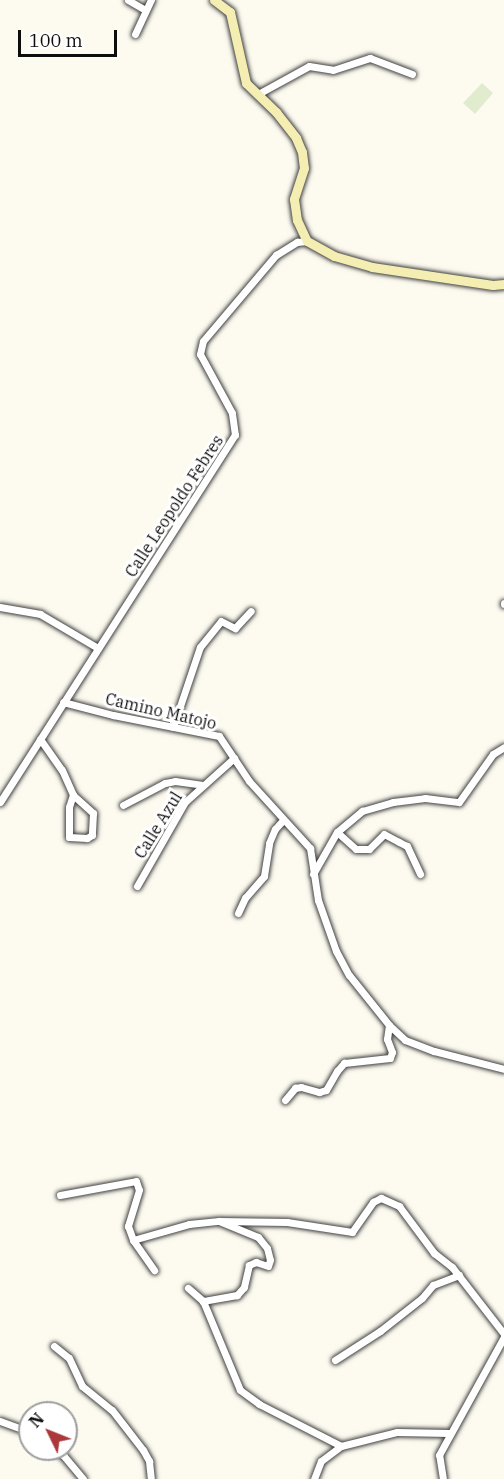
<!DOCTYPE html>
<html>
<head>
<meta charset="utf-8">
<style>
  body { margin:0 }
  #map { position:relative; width:504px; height:1479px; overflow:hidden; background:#fdfbf0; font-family:"IBM Plex Serif",serif }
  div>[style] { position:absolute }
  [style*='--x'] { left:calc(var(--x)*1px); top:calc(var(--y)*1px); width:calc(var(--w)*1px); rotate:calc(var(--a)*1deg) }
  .pitch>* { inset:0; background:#e1ecce }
  .roads { filter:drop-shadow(0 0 2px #404040) drop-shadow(0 0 2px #404040) }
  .street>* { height:7px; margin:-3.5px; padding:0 3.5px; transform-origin:3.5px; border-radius:3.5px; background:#fff }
  .secondary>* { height:9px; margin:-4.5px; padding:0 4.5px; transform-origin:4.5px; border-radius:4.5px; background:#f4eeb3 }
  span { translate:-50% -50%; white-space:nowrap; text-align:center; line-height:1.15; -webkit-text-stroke:6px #fff; paint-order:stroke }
  .street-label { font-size:16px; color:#0d0d0d }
  .north { position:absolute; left:18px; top:1401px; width:60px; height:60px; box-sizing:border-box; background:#fff; border:2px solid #9e9e9e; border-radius:50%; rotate:313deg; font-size:16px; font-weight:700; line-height:24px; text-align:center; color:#0d0d0d }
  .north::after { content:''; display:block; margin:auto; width:21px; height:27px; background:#ab383b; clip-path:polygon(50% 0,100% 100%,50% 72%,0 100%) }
  .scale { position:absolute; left:18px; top:30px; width:99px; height:27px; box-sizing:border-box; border:3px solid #0d0d0d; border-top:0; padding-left:8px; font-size:18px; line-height:21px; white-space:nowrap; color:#0d0d0d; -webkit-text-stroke:4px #fff; paint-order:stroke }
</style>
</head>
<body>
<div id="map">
  <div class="pitch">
    <i style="clip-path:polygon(482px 83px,493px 93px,475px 114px,463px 103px)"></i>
  </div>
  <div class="roads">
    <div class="street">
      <i style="--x:128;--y:0;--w:20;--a:30"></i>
      <i style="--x:135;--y:34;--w:38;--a:-65"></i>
      <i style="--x:258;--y:94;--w:58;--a:-28.8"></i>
      <i style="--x:309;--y:66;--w:24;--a:9"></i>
      <i style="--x:333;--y:70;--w:39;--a:-18"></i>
      <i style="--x:370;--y:58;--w:45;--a:20.9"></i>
      <i style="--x:504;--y:603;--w:1;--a:90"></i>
      <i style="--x:0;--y:607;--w:41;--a:9.9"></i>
      <i style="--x:40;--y:614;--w:67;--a:30.4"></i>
      <i style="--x:63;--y:702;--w:52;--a:14.6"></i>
      <i style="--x:113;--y:715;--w:108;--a:11.2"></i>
      <i style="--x:219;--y:736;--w:54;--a:56.3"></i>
      <i style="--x:249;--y:781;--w:91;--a:47.7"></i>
      <i style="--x:310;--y:848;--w:53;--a:81.3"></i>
      <i style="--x:318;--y:900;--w:54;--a:70.6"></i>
      <i style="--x:336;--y:951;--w:27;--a:62"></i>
      <i style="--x:349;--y:975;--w:64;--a:51.3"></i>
      <i style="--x:389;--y:1025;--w:22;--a:43"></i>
      <i style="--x:405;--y:1040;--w:31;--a:21"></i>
      <i style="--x:434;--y:1051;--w:72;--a:14.4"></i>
      <i style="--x:173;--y:727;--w:84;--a:-71.4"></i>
      <i style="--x:200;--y:647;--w:33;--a:-51"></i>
      <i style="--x:221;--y:621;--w:16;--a:27"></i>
      <i style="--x:235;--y:628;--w:23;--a:-47"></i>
      <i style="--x:40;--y:739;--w:38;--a:55"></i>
      <i style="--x:62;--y:770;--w:27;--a:66"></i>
      <i style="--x:73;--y:795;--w:27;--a:42"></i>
      <i style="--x:93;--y:813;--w:22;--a:93"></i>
      <i style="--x:92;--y:835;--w:6;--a:149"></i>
      <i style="--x:87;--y:838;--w:18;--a:-177"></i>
      <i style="--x:69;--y:837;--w:30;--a:-90"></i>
      <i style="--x:69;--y:807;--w:13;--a:-72"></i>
      <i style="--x:0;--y:802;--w:436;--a:-57.4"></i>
      <i style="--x:235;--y:435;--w:22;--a:-98"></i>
      <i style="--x:232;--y:413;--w:67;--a:-118.5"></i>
      <i style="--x:200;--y:354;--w:13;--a:-77"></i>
      <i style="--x:203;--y:341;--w:113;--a:-49.7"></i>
      <i style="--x:276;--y:255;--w:25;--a:-32"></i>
      <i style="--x:297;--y:242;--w:10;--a:-6"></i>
      <i style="--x:123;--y:805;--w:47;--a:-27.6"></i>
      <i style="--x:165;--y:783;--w:10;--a:-11"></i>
      <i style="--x:175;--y:781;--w:28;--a:8"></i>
      <i style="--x:337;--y:832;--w:25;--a:42"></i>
      <i style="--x:356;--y:849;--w:13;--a:0"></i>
      <i style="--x:369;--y:849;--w:21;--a:-45"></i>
      <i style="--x:384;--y:834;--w:17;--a:28"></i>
      <i style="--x:399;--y:842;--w:9;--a:27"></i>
      <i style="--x:407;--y:846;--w:31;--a:65"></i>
      <i style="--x:313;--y:874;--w:48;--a:-60.3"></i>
      <i style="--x:337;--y:832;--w:33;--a:-40"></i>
      <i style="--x:362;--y:811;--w:32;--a:-16"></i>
      <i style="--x:393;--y:802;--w:32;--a:-7"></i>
      <i style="--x:425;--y:798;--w:34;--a:7"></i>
      <i style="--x:459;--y:802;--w:59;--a:-54.7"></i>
      <i style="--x:493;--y:754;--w:13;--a:-32"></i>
      <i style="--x:137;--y:886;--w:97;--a:-60.3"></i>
      <i style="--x:185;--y:802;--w:66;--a:-41.9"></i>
      <i style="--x:238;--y:913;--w:17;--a:-65"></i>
      <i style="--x:245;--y:898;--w:29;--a:-49"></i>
      <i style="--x:264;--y:876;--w:33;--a:-81"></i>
      <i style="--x:269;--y:843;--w:15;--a:-67"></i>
      <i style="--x:275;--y:829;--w:12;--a:-48"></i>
      <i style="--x:285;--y:1100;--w:16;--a:-50"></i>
      <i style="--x:295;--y:1088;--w:6;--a:-9"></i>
      <i style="--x:301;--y:1087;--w:19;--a:16"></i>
      <i style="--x:319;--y:1092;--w:7;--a:-16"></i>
      <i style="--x:326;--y:1090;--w:22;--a:-60"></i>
      <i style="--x:337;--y:1071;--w:11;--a:-49"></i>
      <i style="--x:344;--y:1063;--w:46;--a:-6.2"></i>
      <i style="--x:390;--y:1058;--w:6;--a:-72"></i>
      <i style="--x:392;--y:1052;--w:14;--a:-111"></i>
      <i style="--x:387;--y:1039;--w:14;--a:-82"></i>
      <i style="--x:60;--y:1195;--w:77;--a:-10.4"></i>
      <i style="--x:136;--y:1181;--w:9;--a:72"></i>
      <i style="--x:139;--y:1190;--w:38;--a:107"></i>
      <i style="--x:128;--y:1226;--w:15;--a:70"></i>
      <i style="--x:133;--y:1240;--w:37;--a:55"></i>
      <i style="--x:219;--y:1221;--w:68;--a:0.8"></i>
      <i style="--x:287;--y:1222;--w:66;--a:8.7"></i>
      <i style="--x:352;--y:1232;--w:37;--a:-55"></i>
      <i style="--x:373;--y:1202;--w:9;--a:-27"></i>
      <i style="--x:381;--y:1198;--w:20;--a:24"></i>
      <i style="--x:399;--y:1206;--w:59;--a:53.3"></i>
      <i style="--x:434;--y:1253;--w:23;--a:38"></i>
      <i style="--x:452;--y:1267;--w:85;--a:52.2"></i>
      <i style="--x:133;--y:1240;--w:58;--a:-15.9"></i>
      <i style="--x:189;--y:1224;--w:30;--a:-6"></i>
      <i style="--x:219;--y:1221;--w:42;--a:22.3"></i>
      <i style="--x:258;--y:1237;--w:14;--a:51"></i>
      <i style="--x:267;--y:1248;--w:12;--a:76"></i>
      <i style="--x:270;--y:1260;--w:6;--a:108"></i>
      <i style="--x:268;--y:1266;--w:13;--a:-162"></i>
      <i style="--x:256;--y:1262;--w:8;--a:157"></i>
      <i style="--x:249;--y:1265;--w:23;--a:103"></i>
      <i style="--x:244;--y:1287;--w:11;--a:131"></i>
      <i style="--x:237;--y:1295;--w:35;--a:170"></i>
      <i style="--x:203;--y:1301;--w:20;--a:-139"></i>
      <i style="--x:203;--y:1301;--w:96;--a:67.4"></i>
      <i style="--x:240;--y:1390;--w:24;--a:36"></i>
      <i style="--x:259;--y:1404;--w:92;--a:27.1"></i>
      <i style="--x:54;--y:1346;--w:19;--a:39"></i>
      <i style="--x:69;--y:1358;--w:31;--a:65"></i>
      <i style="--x:82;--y:1386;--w:38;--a:39"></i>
      <i style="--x:112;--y:1410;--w:51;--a:52.2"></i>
      <i style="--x:143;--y:1450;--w:13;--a:61"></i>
      <i style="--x:149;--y:1461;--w:18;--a:84"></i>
      <i style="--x:335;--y:1360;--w:54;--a:-32.8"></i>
      <i style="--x:380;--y:1331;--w:53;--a:-38.2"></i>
      <i style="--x:422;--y:1298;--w:17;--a:-50"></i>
      <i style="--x:433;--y:1285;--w:28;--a:-21"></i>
      <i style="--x:0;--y:1421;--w:32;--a:20"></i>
      <i style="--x:52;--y:1449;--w:13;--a:29"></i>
      <i style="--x:63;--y:1455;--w:31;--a:50"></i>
      <i style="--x:314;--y:1479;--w:19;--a:-69"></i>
      <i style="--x:321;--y:1461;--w:25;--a:-37"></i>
      <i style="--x:341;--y:1446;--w:58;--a:-14"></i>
      <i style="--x:397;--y:1432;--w:52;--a:1.1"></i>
      <i style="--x:443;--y:1479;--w:24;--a:-99"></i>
      <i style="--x:439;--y:1455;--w:135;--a:-61.2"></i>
    </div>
    <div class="secondary">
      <i style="--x:214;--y:0;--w:20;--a:37"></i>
      <i style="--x:230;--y:12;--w:73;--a:77.3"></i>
      <i style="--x:246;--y:83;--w:42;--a:44"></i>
      <i style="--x:276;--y:112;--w:33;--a:52"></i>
      <i style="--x:296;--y:138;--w:15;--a:67"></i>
      <i style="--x:302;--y:152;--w:16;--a:83"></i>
      <i style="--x:304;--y:168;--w:33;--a:108"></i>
      <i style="--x:294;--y:199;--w:21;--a:82"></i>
      <i style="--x:297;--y:220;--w:23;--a:65"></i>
      <i style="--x:307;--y:241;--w:31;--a:29"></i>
      <i style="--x:334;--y:256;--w:40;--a:16"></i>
      <i style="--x:372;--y:267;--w:122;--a:8.5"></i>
      <i style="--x:493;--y:285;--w:11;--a:-5"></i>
    </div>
  </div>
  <div class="street-label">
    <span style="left:174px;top:506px;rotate:-57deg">Calle Leopoldo Febres</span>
    <span style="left:161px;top:711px;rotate:13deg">Camino Matojo</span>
    <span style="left:158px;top:825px;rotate:-58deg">Calle Azul</span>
  </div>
  <div class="north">N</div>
  <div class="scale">100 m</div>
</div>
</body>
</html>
